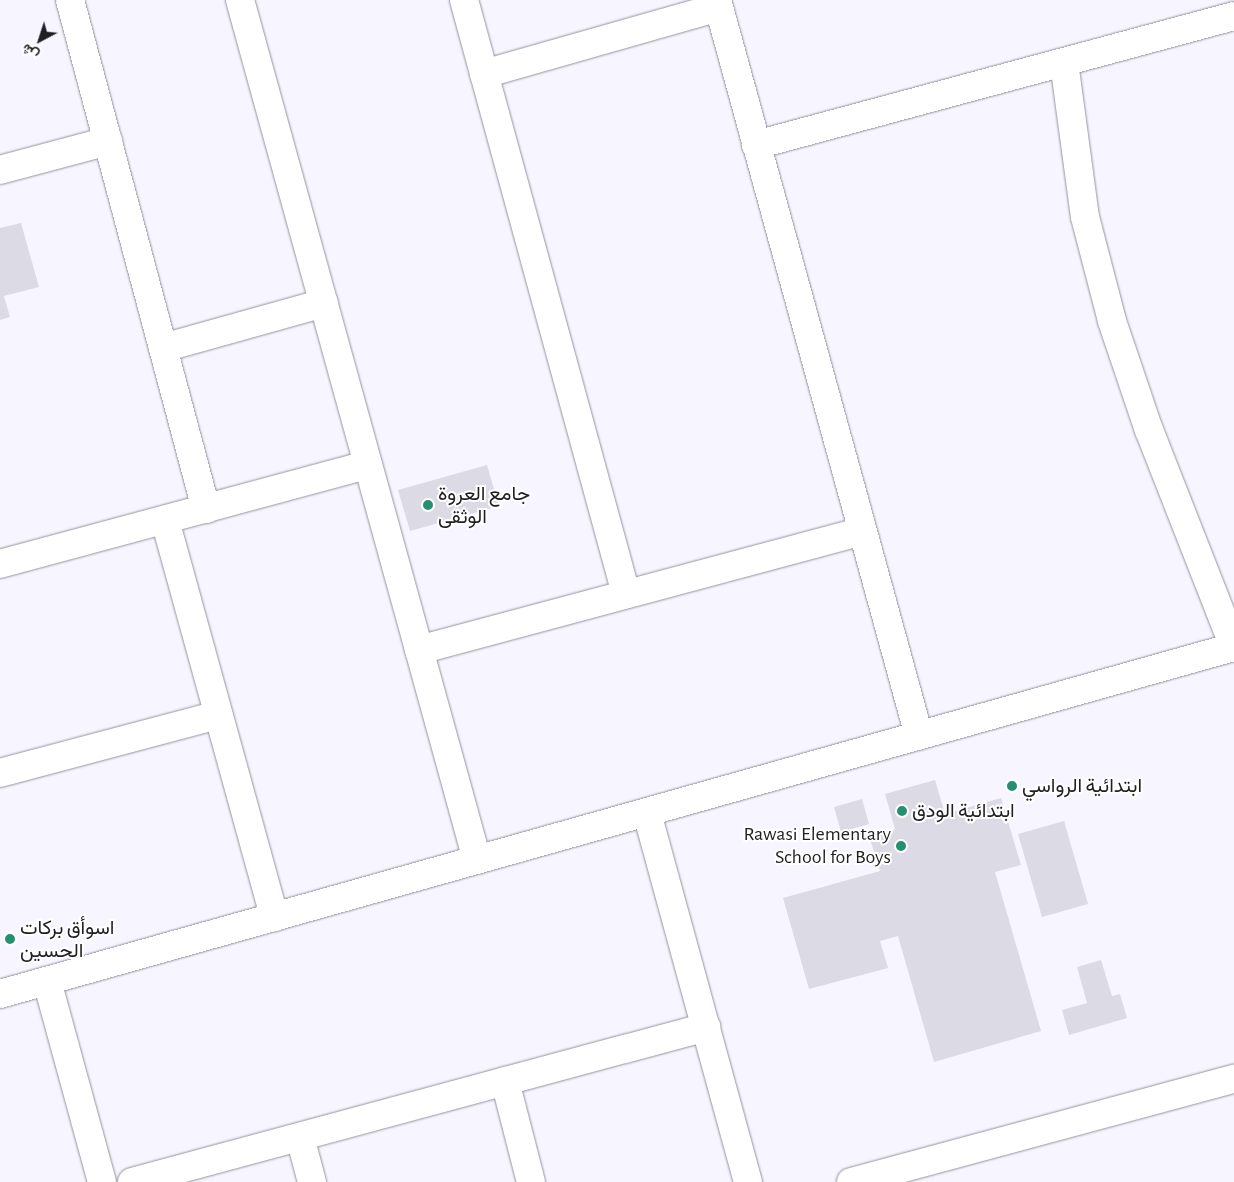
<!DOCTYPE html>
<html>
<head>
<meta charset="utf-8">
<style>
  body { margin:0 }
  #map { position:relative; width:1234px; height:1182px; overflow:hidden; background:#f7f5ff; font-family:"Alegreya Sans",Vazirmatn,sans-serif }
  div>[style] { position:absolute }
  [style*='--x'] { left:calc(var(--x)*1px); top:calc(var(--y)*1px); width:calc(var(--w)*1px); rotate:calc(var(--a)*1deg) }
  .building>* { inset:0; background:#dcdae4 }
  .roads { filter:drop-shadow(0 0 1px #95939c) drop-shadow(0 0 1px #95939c) }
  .minor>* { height:28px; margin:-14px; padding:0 14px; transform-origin:14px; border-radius:14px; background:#fff }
  .dots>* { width:14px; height:14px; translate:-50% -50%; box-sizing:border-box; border:2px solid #fff; border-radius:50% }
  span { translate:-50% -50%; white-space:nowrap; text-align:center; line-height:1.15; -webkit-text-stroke:4px #fff; paint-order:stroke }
  .poi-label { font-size:20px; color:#201f23 }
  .left { translate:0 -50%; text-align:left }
  .right { translate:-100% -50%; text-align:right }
  .north { position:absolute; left:15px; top:15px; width:50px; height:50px; -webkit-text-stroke:4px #fff; paint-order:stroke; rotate:220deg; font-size:14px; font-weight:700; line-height:20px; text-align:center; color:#201f23 }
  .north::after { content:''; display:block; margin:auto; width:18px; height:22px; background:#201f23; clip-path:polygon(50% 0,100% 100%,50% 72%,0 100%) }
</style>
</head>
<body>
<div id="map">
  <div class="building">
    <i style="clip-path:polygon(21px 223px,39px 287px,4px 296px,10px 317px,0 320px,0 228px)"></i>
    <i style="clip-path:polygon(487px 465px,499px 506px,410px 531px,398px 490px)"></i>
    <i style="clip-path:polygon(935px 780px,945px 814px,1001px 798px,1021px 865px,995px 872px,1041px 1031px,934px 1062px,898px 936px,880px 941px,888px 968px,809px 989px,783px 898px,880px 871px,869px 836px,895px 829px,885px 794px)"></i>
    <i style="clip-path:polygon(862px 799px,869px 824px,841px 832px,834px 807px)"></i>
    <i style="clip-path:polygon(1064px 821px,1088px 904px,1042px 917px,1018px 834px)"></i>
    <i style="clip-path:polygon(1101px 960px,1112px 996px,1120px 994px,1127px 1018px,1069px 1035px,1062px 1010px,1087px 1003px,1077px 967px)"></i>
  </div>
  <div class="roads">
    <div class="minor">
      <i style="--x:70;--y:0;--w:527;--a:75.04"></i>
      <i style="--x:240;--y:0;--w:892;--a:74.59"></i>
      <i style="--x:464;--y:0;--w:616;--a:74.74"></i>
      <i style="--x:717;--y:0;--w:763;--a:74.65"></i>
      <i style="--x:1064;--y:62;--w:156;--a:82.3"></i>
      <i style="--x:1085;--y:217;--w:107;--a:75.4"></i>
      <i style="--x:1112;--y:321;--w:115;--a:71.3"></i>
      <i style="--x:1149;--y:430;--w:233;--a:68.6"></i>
      <i style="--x:484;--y:74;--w:244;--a:-15.9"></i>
      <i style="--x:756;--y:145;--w:495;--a:-15.1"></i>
      <i style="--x:0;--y:170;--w:112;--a:-15"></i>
      <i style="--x:163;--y:348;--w:167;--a:-15.6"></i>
      <i style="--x:165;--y:520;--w:412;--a:74.6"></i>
      <i style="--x:0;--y:564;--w:381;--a:-15.1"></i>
      <i style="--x:419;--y:650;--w:459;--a:-15"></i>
      <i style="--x:0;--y:773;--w:226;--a:-14.9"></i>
      <i style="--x:647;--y:813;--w:383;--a:74.7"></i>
      <i style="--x:47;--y:981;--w:208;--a:74.7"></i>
      <i style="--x:0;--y:994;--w:1282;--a:-15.71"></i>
      <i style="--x:505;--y:1081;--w:104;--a:75.6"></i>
      <i style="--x:300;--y:1137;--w:47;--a:75.1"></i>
      <i style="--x:132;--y:1182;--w:595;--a:-15.11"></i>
      <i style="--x:851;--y:1182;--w:397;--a:-15.1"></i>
    </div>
  </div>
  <div class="dots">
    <i style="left:428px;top:505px;background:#25906f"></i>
    <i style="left:1012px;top:786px;background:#25906f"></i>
    <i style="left:902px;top:811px;background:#25906f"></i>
    <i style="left:901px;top:846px;background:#25906f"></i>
    <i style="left:10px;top:939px;background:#25906f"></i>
  </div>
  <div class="poi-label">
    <span class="left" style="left:438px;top:506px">جامع العروة<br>الوثقى</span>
    <span class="left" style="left:1022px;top:786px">ابتدائية الرواسي</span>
    <span class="left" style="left:912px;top:811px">ابتدائية الودق</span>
    <span class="right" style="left:891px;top:846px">Rawasi Elementary<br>School for Boys</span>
    <span class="left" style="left:20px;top:940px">اسوأق بركات<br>الحسين</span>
  </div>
  <div class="north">ش</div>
</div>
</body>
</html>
